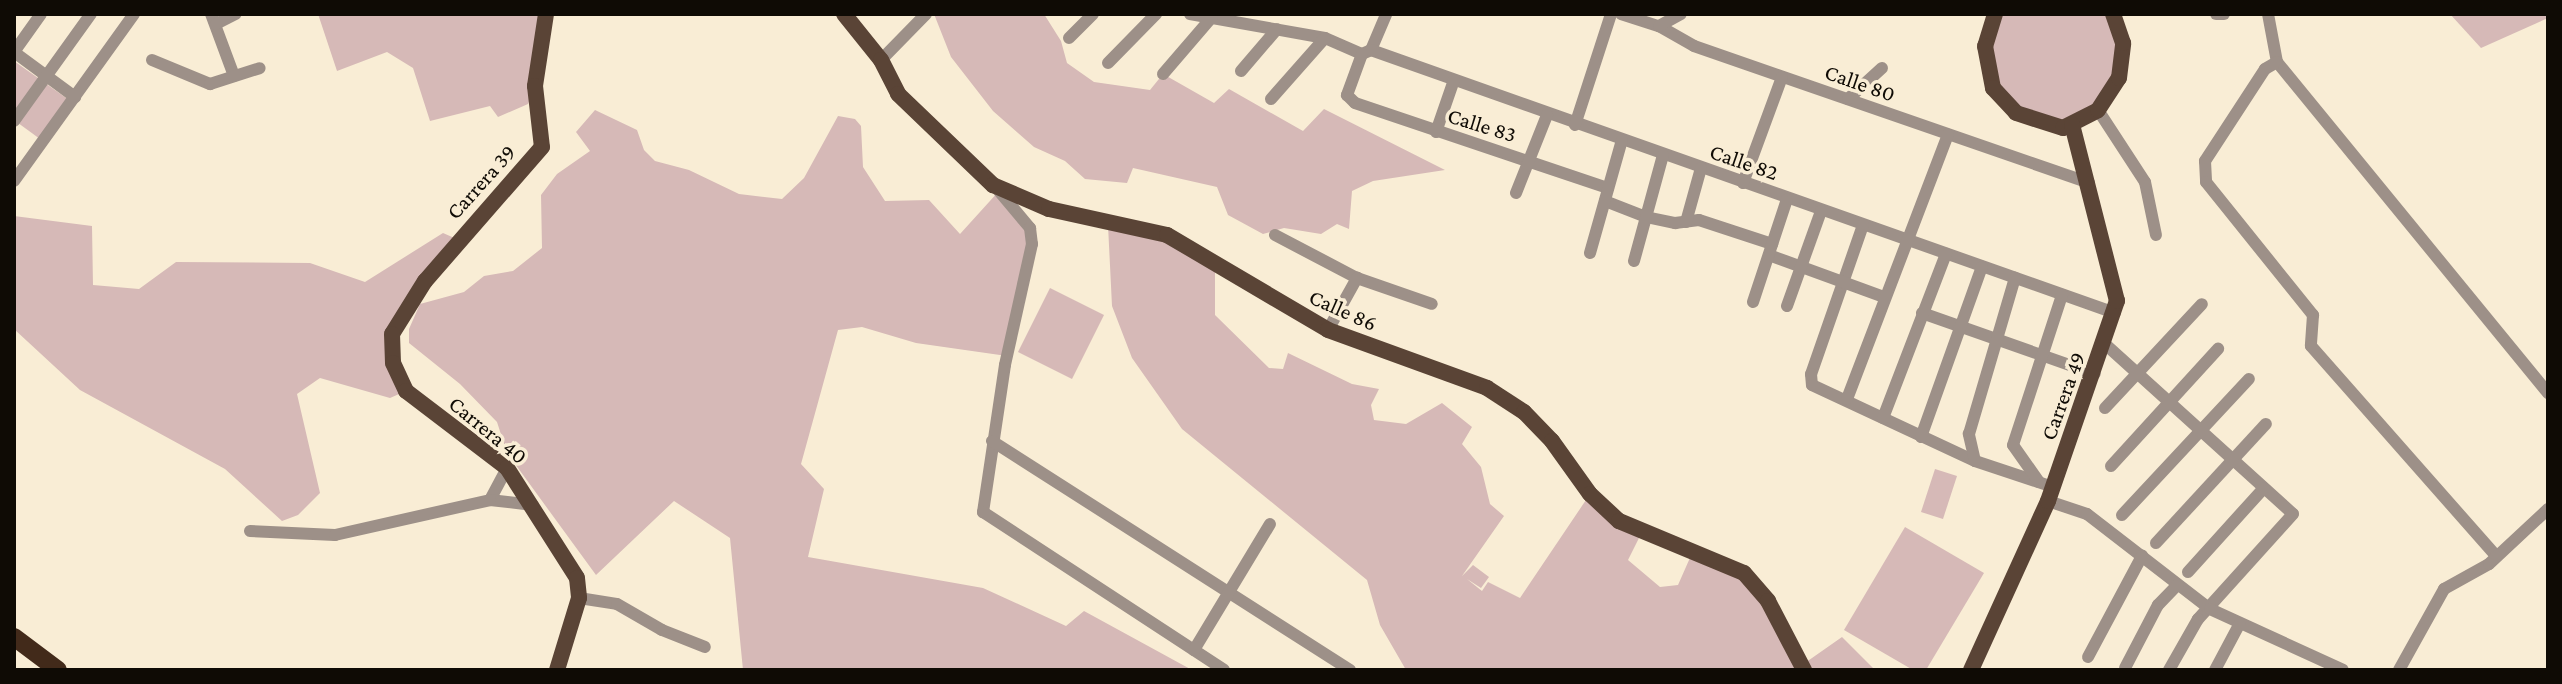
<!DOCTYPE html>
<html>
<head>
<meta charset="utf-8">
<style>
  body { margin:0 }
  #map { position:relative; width:2562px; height:684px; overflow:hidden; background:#f9edd5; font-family:"Crimson Pro",serif }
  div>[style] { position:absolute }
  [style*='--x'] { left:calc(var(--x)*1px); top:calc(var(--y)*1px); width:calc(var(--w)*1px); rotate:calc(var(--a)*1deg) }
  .green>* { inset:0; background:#d6b9b7 }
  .minor>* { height:12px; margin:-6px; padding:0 6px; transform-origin:6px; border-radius:6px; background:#9d9088 }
  .major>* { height:16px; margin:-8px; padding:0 8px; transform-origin:8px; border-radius:8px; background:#5a4436 }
  .highway>* { height:18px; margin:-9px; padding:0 9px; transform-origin:9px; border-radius:9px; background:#422a1a }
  span { translate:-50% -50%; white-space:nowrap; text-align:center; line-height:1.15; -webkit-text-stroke:7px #f9edd5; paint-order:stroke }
  .street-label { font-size:22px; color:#0f0b05 }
  .frame { position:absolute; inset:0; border:16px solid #0f0b05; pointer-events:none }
</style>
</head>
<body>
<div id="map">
  <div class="green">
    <i style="clip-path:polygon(318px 14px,544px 14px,535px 86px,528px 104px,498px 117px,490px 106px,430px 121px,413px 68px,387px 52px,337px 71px)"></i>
    <i style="clip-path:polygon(934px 14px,1044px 14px,1061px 41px,1067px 63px,1094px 82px,1150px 90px,1163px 74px,1214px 103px,1229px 89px,1303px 131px,1324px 109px,1445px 170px,1373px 181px,1352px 191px,1349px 229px,1337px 224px,1321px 234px,1284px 228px,1263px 234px,1228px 215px,1217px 187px,1133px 168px,1127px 183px,1085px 179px,1065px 161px,1034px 147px,993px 111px,951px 57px)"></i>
    <i style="clip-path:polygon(1995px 14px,2113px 14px,2123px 63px,2083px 121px,2028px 119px,1986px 69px)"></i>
    <i style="clip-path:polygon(2450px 14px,2548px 14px,2548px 18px,2481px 48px)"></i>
    <i style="clip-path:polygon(14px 61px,69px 100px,40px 139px,14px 120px)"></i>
    <i style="clip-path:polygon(595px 110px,637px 130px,644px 150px,655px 161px,689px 170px,739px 194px,782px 199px,804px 178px,838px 116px,855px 119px,861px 126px,863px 167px,885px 201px,929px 200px,960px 234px,999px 191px,1031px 233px,1007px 356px,916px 343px,862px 327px,838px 330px,801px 464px,824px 489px,808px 557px,983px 588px,1066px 626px,1084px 611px,1192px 670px,743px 670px,730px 538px,674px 501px,596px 575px,507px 453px,497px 422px,460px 384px,409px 343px,409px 329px,420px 304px,464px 292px,484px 276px,513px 271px,542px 248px,541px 195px,557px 174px,590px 151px,576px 132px)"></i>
    <i style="clip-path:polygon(14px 216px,92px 226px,93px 285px,139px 289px,176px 262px,310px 263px,365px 282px,443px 233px,459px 240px,395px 327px,393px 363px,406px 391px,390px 398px,320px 378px,297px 394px,320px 493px,298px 515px,282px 521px,225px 469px,80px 390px,14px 329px)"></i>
    <i style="clip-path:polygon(1108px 225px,1139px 228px,1215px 264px,1215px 315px,1269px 368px,1283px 369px,1288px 353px,1352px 384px,1379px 389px,1371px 405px,1374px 420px,1406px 424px,1442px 403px,1472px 427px,1462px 444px,1481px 467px,1490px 504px,1504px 516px,1462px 576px,1473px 565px,1489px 577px,1481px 588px,1467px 579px,1482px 591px,1488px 582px,1520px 598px,1590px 494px,1642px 532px,1628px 560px,1660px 587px,1678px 585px,1693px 551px,1750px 579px,1802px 665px,1842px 637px,1875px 670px,1406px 670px,1380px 625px,1367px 580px,1182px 429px,1132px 358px,1112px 306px)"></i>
    <i style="clip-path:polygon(1050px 288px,1104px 315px,1072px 379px,1018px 352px)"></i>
    <i style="clip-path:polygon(1935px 469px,1957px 476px,1943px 519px,1921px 512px)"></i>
    <i style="clip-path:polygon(1905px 527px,1984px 573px,1926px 670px,1913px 670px,1844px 630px)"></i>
  </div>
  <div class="minor">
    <i style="--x:41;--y:14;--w:47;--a:125.4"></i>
    <i style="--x:14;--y:52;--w:76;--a:36.4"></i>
    <i style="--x:211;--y:14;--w:66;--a:69.6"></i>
    <i style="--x:1190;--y:14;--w:137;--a:10.1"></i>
    <i style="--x:1325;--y:38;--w:40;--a:23.4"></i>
    <i style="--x:1621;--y:14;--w:40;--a:18"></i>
    <i style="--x:1659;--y:26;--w:40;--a:29.7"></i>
    <i style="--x:1694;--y:46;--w:418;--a:19.1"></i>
    <i style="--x:2216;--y:14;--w:8;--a:0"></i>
    <i style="--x:2268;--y:14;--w:49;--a:79.4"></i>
    <i style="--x:2277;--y:62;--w:428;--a:50.7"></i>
    <i style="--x:216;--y:24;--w:22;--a:-27"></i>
    <i style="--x:1659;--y:26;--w:25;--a:-29"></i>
    <i style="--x:1069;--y:38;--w:34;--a:-45"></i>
    <i style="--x:1371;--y:50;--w:39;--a:-67"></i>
    <i style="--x:1362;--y:54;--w:10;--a:-24"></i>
    <i style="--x:1371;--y:50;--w:789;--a:19.47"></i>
    <i style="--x:1362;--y:54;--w:44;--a:110.1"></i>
    <i style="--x:1347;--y:95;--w:11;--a:45"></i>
    <i style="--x:1355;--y:103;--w:267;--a:18.6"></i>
    <i style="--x:152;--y:60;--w:63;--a:22.5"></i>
    <i style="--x:210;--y:84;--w:52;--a:-17.7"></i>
    <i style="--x:881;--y:60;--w:64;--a:-45.6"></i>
    <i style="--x:2277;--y:62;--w:14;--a:150"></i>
    <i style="--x:2265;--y:69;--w:110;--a:123.1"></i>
    <i style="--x:2205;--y:161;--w:21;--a:87"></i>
    <i style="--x:2206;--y:182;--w:171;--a:51.2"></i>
    <i style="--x:2313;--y:315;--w:31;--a:94"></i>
    <i style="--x:2311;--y:346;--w:278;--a:48.6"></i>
    <i style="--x:1108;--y:63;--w:69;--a:-45.6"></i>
    <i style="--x:1241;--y:71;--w:55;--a:-49.4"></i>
    <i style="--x:1163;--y:74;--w:75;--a:-49.3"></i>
    <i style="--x:1271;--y:99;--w:81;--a:-48.5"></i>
    <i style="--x:1848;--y:99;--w:46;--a:-42.4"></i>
    <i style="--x:2098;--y:110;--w:86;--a:56.9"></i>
    <i style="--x:2145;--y:182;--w:54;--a:78.3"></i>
    <i style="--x:14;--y:121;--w:132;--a:-54.3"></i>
    <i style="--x:1575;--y:125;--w:117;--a:-72"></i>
    <i style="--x:1436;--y:132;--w:55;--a:-70.9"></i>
    <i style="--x:14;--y:181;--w:206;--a:-54.3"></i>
    <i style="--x:1743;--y:183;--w:113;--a:-69.8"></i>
    <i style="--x:998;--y:190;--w:50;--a:49.9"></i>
    <i style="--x:1030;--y:228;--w:16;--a:83"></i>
    <i style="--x:1032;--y:244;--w:124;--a:102.6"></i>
    <i style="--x:1005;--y:365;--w:149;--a:98.5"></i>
    <i style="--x:983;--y:512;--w:288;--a:33.2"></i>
    <i style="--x:1516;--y:193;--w:84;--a:-68.3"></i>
    <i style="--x:1605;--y:201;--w:44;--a:21.3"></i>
    <i style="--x:1646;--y:217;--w:30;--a:12"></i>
    <i style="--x:1675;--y:223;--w:24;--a:-7"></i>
    <i style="--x:1699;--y:220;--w:77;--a:18.2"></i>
    <i style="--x:1686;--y:222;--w:56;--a:-74.5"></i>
    <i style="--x:1863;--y:225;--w:158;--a:109.2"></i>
    <i style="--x:1811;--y:374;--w:11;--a:85"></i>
    <i style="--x:1812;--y:385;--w:180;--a:25"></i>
    <i style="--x:1975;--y:461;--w:82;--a:18.4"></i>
    <i style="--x:1275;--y:235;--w:93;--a:27.7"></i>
    <i style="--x:1357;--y:278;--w:79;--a:19.1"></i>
    <i style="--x:1590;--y:253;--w:117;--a:-74.2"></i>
    <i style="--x:1769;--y:255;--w:122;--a:20.1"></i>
    <i style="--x:1634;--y:261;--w:110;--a:-74.7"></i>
    <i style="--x:1753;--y:302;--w:108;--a:-71.7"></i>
    <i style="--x:1787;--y:306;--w:101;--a:-70.3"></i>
    <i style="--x:1922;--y:313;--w:183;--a:19.4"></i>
    <i style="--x:1328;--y:330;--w:60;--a:-60.9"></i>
    <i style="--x:2105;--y:344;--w:253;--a:42.1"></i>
    <i style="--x:2293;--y:514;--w:142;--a:132.1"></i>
    <i style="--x:2198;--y:619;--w:59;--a:119.6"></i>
    <i style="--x:1847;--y:399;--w:283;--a:-69.1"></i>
    <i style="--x:2105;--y:408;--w:142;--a:-47"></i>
    <i style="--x:1883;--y:418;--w:176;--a:-69"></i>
    <i style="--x:1921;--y:437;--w:181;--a:-70.3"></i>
    <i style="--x:992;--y:441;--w:425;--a:32.6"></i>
    <i style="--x:1975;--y:461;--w:28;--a:-103"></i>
    <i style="--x:1969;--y:434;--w:163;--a:-73.6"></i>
    <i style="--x:2111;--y:466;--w:159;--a:-47.6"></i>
    <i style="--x:507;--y:468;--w:36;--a:118"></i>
    <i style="--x:490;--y:500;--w:43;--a:6.6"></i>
    <i style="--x:2039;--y:482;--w:45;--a:-125.1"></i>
    <i style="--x:2013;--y:445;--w:158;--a:-71.9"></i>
    <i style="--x:2048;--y:501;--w:41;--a:18.4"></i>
    <i style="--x:2087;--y:514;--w:155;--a:37.7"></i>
    <i style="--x:2210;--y:609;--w:146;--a:24.6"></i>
    <i style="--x:2122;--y:515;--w:186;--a:-47"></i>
    <i style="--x:250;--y:531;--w:85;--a:2.7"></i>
    <i style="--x:335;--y:535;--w:159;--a:-12.7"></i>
    <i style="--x:2156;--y:543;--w:162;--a:-47.3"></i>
    <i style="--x:2188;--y:572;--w:113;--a:-47.9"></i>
    <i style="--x:579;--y:598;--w:38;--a:9"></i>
    <i style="--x:617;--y:604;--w:52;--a:30"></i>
    <i style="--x:662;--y:630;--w:46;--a:21.6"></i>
    <i style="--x:1194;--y:650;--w:147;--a:-58.9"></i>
    <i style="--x:2088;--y:657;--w:115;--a:-61.9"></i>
    <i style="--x:2125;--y:668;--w:71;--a:-62.4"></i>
    <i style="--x:2158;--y:605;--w:28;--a:-46"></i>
    <i style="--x:2215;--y:670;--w:53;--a:-62"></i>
    <i style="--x:2399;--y:670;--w:93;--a:-60.9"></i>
    <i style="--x:2444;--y:589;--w:51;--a:-29.1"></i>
    <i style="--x:2489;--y:564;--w:81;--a:-43"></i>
  </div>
  <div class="major">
    <i style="--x:546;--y:14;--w:73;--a:98.7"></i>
    <i style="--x:535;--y:86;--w:61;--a:83.5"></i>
    <i style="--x:542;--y:147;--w:178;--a:131.1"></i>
    <i style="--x:425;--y:281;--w:62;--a:121.9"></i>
    <i style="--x:392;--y:334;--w:29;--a:88"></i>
    <i style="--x:393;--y:363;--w:31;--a:65"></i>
    <i style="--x:406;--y:391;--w:127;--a:37.3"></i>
    <i style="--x:507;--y:468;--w:130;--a:57.5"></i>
    <i style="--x:577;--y:578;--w:20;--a:84"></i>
    <i style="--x:579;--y:598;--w:75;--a:107"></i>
    <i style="--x:844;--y:14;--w:59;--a:51.2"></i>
    <i style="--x:881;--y:60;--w:38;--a:63"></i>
    <i style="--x:898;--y:94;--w:132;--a:43.8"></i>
    <i style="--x:993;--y:185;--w:61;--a:23.2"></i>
    <i style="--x:1049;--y:209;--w:121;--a:12.4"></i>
    <i style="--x:1167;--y:235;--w:187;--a:30.5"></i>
    <i style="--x:1328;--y:330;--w:169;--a:20"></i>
    <i style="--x:1487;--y:388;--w:44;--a:33"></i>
    <i style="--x:1524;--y:412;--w:40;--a:46"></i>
    <i style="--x:1552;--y:441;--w:65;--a:54.4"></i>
    <i style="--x:1590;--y:494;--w:40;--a:43"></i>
    <i style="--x:1619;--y:521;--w:135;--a:22.6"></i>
    <i style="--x:1744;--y:573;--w:37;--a:49"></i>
    <i style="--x:1768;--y:601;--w:78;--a:62.4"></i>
    <i style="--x:1995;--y:14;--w:34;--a:107"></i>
    <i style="--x:1985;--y:46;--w:43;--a:79.2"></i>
    <i style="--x:1993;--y:88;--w:34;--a:47"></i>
    <i style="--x:2016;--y:113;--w:49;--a:17.7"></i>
    <i style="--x:2063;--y:128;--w:39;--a:-27"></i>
    <i style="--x:2098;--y:110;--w:38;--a:-57"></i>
    <i style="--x:2119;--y:78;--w:35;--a:-83"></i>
    <i style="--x:2123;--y:43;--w:31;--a:-109"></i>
    <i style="--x:1971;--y:670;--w:186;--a:-65.5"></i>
    <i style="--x:2048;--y:501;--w:212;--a:-71"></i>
    <i style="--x:2117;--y:301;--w:182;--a:-104.3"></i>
  </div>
  <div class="highway">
    <i style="--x:14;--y:637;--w:55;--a:36.9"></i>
  </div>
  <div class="street-label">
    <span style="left:1860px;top:83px;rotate:19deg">Calle 80</span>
    <span style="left:1482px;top:125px;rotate:17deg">Calle 83</span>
    <span style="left:1744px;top:162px;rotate:19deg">Calle 82</span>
    <span style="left:481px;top:182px;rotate:-48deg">Carrera 39</span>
    <span style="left:1343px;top:310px;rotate:24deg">Calle 86</span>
    <span style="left:2063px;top:396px;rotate:-70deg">Carrera 49</span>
    <span style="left:488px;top:430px;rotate:39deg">Carrera 40</span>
  </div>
  <div class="frame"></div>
</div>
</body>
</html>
